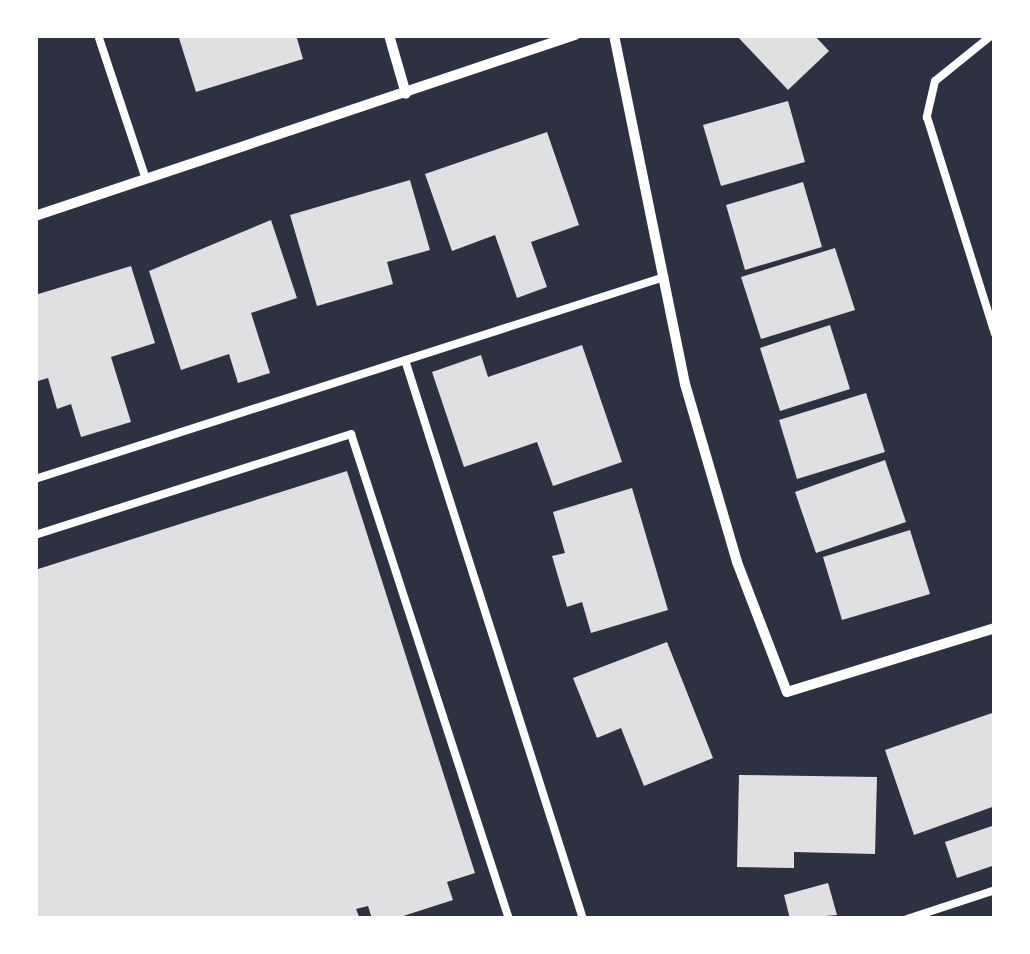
<!DOCTYPE html>
<html>
<head>
<meta charset="utf-8">
<style>
  body { margin:0 }
  #map { position:relative; width:1030px; height:954px; overflow:hidden; background:#2d3142; font-family:"Open Sans",sans-serif }
  div>[style] { position:absolute }
  [style*='--x'] { left:calc(var(--x)*1px); top:calc(var(--y)*1px); width:calc(var(--w)*1px); rotate:calc(var(--a)*1deg) }
  .building>* { inset:0; background:#e0e0e3 }
  .service>* { height:8px; margin:-4px; padding:0 4px; transform-origin:4px; border-radius:4px; background:#fff }
  .minor>* { height:10px; margin:-5px; padding:0 5px; transform-origin:5px; border-radius:5px; background:#fff }
  span { translate:-50% -50%; white-space:nowrap; text-align:center; line-height:1.15; -webkit-text-stroke:8px #fff; paint-order:stroke }
  .frame { position:absolute; inset:0; border:38px solid #fff; pointer-events:none }
</style>
</head>
<body>
<div id="map">
  <div class="building">
    <i style="clip-path:polygon(178px 35px,296px 35px,303px 59px,196px 92px)"></i>
    <i style="clip-path:polygon(736px 35px,814px 35px,829px 51px,788px 90px)"></i>
    <i style="clip-path:polygon(788px 101px,805px 162px,721px 186px,703px 125px)"></i>
    <i style="clip-path:polygon(547px 132px,579px 225px,531px 242px,547px 287px,517px 298px,495px 235px,452px 251px,425px 174px)"></i>
    <i style="clip-path:polygon(410px 180px,430px 250px,387px 262px,393px 284px,317px 306px,290px 215px)"></i>
    <i style="clip-path:polygon(803px 182px,822px 247px,745px 270px,726px 205px)"></i>
    <i style="clip-path:polygon(271px 220px,297px 298px,251px 313px,270px 373px,238px 383px,229px 354px,181px 370px,149px 271px)"></i>
    <i style="clip-path:polygon(835px 248px,855px 310px,761px 339px,741px 277px)"></i>
    <i style="clip-path:polygon(131px 266px,155px 343px,111px 357px,131px 422px,81px 437px,71px 404px,57px 409px,48px 378px,35px 382px,35px 295px)"></i>
    <i style="clip-path:polygon(830px 325px,850px 389px,780px 411px,760px 348px)"></i>
    <i style="clip-path:polygon(582px 345px,622px 462px,553px 486px,537px 442px,464px 467px,432px 372px,481px 355px,488px 377px)"></i>
    <i style="clip-path:polygon(866px 393px,885px 452px,797px 479px,779px 420px)"></i>
    <i style="clip-path:polygon(885px 460px,906px 522px,816px 553px,795px 492px)"></i>
    <i style="clip-path:polygon(347px 471px,475px 873px,447px 882px,453px 900px,394px 919px,372px 919px,368px 906px,356px 909px,360px 919px,35px 919px,35px 570px)"></i>
    <i style="clip-path:polygon(632px 488px,668px 610px,591px 633px,582px 602px,567px 607px,552px 556px,565px 553px,553px 512px)"></i>
    <i style="clip-path:polygon(910px 530px,930px 594px,842px 620px,823px 557px)"></i>
    <i style="clip-path:polygon(667px 642px,713px 758px,644px 786px,621px 728px,597px 738px,573px 678px)"></i>
    <i style="clip-path:polygon(995px 712px,995px 806px,914px 835px,885px 750px)"></i>
    <i style="clip-path:polygon(739px 775px,877px 777px,875px 854px,794px 852px,794px 868px,737px 867px)"></i>
    <i style="clip-path:polygon(995px 825px,995px 865px,957px 878px,945px 842px)"></i>
    <i style="clip-path:polygon(828px 883px,837px 915px,790px 919px,784px 895px)"></i>
  </div>
  <div class="service">
    <i style="--x:98;--y:35;--w:152;--a:71.6"></i>
    <i style="--x:992;--y:35;--w:73;--a:141.1"></i>
    <i style="--x:935;--y:81;--w:37;--a:103"></i>
    <i style="--x:927;--y:117;--w:227;--a:72.6"></i>
    <i style="--x:405;--y:360;--w:587;--a:72.34"></i>
    <i style="--x:35;--y:479;--w:661;--a:-17.8"></i>
    <i style="--x:35;--y:535;--w:332;--a:-17.7"></i>
    <i style="--x:351;--y:434;--w:510;--a:71.96"></i>
    <i style="--x:907;--y:919;--w:93;--a:-18.2"></i>
  </div>
  <div class="minor">
    <i style="--x:389;--y:35;--w:61;--a:73.9"></i>
    <i style="--x:614;--y:35;--w:356;--a:78.5"></i>
    <i style="--x:685;--y:384;--w:185;--a:73.7"></i>
    <i style="--x:737;--y:562;--w:139;--a:69"></i>
    <i style="--x:787;--y:692;--w:218;--a:-17.1"></i>
    <i style="--x:35;--y:216;--w:570;--a:-18.53"></i>
  </div>
  <div class="frame"></div>
</div>
</body>
</html>
